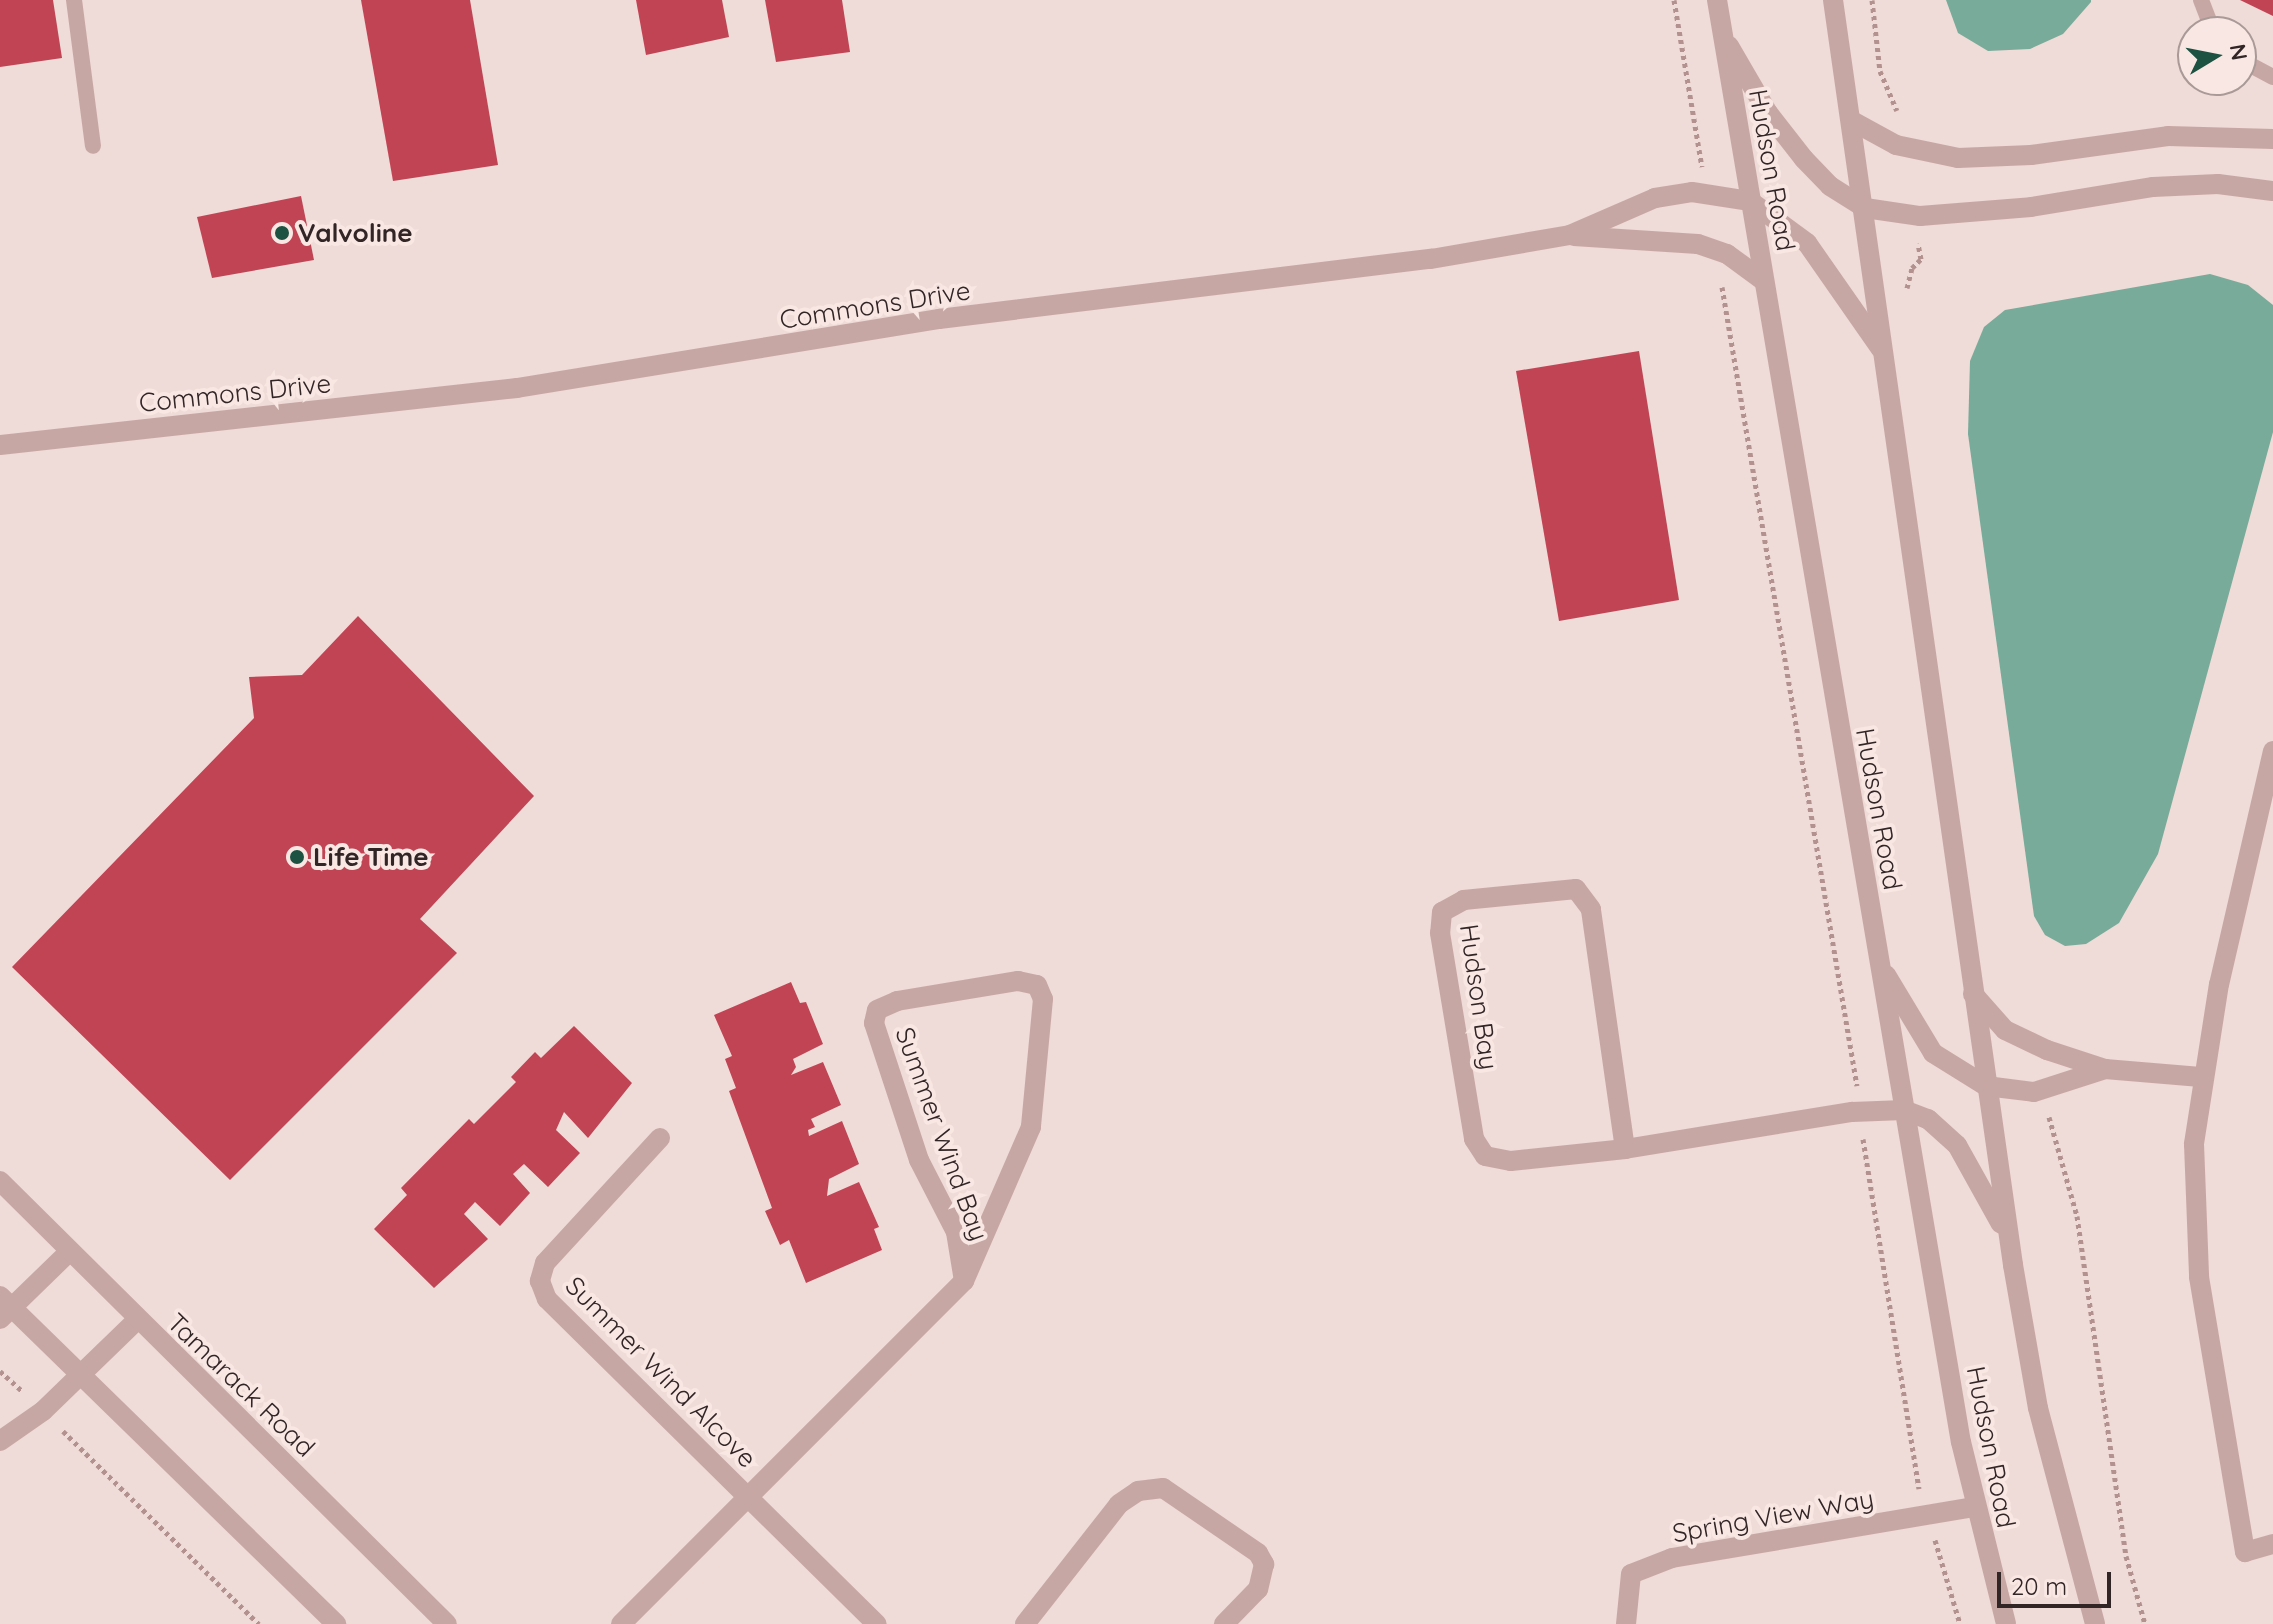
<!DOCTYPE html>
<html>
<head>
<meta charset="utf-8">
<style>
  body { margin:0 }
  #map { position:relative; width:2273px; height:1624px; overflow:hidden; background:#efdbd7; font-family:Quicksand,sans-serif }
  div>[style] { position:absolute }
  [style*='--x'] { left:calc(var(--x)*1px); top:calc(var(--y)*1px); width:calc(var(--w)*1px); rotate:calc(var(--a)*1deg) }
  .water>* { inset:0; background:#78ab9a }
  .building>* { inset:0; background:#c14455 }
  .path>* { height:5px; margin-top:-2.5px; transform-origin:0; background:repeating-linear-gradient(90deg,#b2918f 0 4px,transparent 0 8px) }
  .service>* { height:16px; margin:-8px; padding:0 8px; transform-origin:8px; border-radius:8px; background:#c7a7a4 }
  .minor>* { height:20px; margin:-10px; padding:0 10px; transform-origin:10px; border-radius:10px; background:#c7a7a4 }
  .tertiary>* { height:20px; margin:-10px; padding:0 10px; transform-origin:10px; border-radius:10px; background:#c7a7a4 }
  .dots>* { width:22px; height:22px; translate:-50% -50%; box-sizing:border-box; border:4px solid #f8e7e3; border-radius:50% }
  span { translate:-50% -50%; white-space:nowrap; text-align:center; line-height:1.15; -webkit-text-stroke:8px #f8e7e3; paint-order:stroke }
  .street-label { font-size:26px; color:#322526 }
  .poi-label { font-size:26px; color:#322526; font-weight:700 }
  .left { translate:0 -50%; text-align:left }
  .north { position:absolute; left:2177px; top:16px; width:80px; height:80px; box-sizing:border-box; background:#f8e7e3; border:2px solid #a99997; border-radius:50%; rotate:80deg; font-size:22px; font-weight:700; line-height:32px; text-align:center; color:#322526 }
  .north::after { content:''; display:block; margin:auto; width:28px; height:36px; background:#1d5242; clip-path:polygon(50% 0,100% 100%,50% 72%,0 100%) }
  .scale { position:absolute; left:1997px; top:1572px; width:114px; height:36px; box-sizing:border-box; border:4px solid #322526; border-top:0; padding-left:10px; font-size:24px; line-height:28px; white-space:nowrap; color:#322526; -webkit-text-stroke:6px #f8e7e3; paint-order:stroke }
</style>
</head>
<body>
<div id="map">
  <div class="water">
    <i style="clip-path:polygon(1946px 0,2091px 0,2091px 2px,2063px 34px,2030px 49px,1988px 51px,1958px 33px)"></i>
    <i style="clip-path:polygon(2210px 274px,2248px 285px,2273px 305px,2273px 432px,2158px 854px,2119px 923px,2086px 944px,2065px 946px,2045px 935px,2034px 916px,1968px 434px,1970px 361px,1984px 327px,2005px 310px)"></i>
  </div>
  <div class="building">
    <i style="clip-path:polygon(0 0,53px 0,62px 58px,0 67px)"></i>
    <i style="clip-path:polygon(361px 0,470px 0,498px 165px,393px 181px)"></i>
    <i style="clip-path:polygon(636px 0,722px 0,729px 37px,646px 55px)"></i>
    <i style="clip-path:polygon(765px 0,842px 0,850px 52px,776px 62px)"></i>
    <i style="clip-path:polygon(2240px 0,2273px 0,2273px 16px)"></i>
    <i style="clip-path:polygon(301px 196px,314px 260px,212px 278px,197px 217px)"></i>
    <i style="clip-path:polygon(1639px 351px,1679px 600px,1559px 621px,1516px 371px)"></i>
    <i style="clip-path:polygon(358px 616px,534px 796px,420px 919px,457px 953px,230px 1180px,12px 967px,254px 718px,249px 677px,302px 675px)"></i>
    <i style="clip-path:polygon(791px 982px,800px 1003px,806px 1002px,823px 1044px,793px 1059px,796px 1067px,791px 1075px,823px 1062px,841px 1105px,811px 1119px,815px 1127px,808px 1130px,809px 1136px,842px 1121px,859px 1164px,829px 1179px,827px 1196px,859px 1182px,879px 1227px,874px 1229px,882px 1250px,806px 1283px,789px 1240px,780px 1245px,765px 1211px,772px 1208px,729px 1091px,736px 1088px,725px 1059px,732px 1056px,714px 1015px)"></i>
    <i style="clip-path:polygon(574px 1026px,632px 1083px,588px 1138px,564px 1112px,556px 1130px,580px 1153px,548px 1187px,524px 1164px,513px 1174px,530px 1193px,500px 1226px,475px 1202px,464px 1214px,488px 1239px,434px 1288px,374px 1229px,407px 1195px,401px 1188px,469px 1119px,474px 1124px,516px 1082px,511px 1077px,535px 1052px,541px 1058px)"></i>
  </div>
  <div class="path">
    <i style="--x:1674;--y:0;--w:169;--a:80.5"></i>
    <i style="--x:1872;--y:0;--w:71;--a:83.6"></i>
    <i style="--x:1880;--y:71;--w:43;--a:67"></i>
    <i style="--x:1722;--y:287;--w:810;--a:80.41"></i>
    <i style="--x:1907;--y:288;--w:21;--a:-76"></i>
    <i style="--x:1912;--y:268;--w:13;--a:-45"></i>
    <i style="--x:1921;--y:259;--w:16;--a:-101"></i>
    <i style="--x:2049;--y:1117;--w:103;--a:74.2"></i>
    <i style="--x:2077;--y:1216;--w:344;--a:81.8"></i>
    <i style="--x:2126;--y:1556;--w:71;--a:74.4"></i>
    <i style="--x:1863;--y:1139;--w:354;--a:80.9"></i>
    <i style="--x:0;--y:1371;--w:30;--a:42"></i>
    <i style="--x:63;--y:1431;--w:275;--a:44.6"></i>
    <i style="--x:1935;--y:1540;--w:88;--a:73.4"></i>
  </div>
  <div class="service">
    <i style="--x:74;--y:0;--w:147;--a:82.6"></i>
    <i style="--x:2201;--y:0;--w:34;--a:69"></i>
    <i style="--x:2241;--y:60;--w:36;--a:28"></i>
  </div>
  <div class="minor">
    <i style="--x:1854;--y:122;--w:48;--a:28.7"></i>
    <i style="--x:1896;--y:145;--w:63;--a:11.8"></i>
    <i style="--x:1958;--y:158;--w:73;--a:-2.4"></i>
    <i style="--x:2031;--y:155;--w:138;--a:-7.9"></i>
    <i style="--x:2168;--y:136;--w:105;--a:1.6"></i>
    <i style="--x:1865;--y:208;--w:56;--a:8.3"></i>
    <i style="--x:1920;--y:216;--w:111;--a:-4.6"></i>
    <i style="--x:2031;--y:207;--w:124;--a:-9.3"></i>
    <i style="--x:2153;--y:187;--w:65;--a:-2.6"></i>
    <i style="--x:2218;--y:184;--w:55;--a:7.3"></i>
    <i style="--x:1574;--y:236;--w:124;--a:3.7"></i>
    <i style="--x:1698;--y:244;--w:31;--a:19"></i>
    <i style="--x:1727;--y:254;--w:46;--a:36.1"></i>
    <i style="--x:0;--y:445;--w:520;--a:-6.29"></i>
    <i style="--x:517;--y:388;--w:428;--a:-9.3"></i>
    <i style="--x:939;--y:319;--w:496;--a:-7"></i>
    <i style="--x:1431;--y:259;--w:141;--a:-9.8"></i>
    <i style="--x:1570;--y:235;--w:93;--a:-23.5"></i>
    <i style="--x:1655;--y:198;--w:37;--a:-9"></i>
    <i style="--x:1692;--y:192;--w:59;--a:8.8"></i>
    <i style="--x:2273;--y:751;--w:239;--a:103"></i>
    <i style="--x:2219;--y:984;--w:162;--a:98.9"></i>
    <i style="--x:2194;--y:1144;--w:133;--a:87.8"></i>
    <i style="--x:2199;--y:1277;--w:279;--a:80.5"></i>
    <i style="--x:2245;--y:1552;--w:29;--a:-16"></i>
    <i style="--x:1018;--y:981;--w:19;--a:12"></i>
    <i style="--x:1037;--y:985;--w:15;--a:67"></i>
    <i style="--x:1043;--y:999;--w:129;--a:95.4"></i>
    <i style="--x:1031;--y:1127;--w:168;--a:113.5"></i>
    <i style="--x:964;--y:1281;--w:50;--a:-99.3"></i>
    <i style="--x:956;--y:1232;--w:81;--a:-117.2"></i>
    <i style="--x:919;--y:1160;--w:144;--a:-108.2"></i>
    <i style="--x:874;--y:1023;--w:13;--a:-77"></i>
    <i style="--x:877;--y:1010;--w:22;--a:-24"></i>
    <i style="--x:897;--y:1001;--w:123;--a:-9.4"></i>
    <i style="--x:1973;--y:994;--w:48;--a:48.4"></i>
    <i style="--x:2005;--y:1030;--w:47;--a:25.5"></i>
    <i style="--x:2047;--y:1050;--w:61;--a:18.1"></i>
    <i style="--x:2105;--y:1069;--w:96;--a:4.8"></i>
    <i style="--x:1986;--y:1086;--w:48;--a:7.1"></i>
    <i style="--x:2034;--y:1092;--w:75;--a:-17.9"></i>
    <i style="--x:660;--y:1138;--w:170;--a:132.6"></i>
    <i style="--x:545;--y:1263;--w:19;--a:106"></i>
    <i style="--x:540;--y:1281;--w:19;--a:69"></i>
    <i style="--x:547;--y:1299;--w:463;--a:44.6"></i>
    <i style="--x:1625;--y:1149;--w:242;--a:-98.1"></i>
    <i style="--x:1591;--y:909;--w:25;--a:-127"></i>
    <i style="--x:1576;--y:889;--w:113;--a:174.4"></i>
    <i style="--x:1464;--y:900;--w:25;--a:151"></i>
    <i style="--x:1442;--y:912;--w:21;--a:95"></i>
    <i style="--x:1440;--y:933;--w:209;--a:80.6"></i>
    <i style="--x:1474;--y:1139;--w:20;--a:57"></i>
    <i style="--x:1485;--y:1156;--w:26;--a:11"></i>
    <i style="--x:1511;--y:1161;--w:115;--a:-6"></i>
    <i style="--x:1625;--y:1149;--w:230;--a:-9.3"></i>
    <i style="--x:1852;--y:1112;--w:52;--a:-2.2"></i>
    <i style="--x:0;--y:1319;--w:96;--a:-44.2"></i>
    <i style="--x:0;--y:1441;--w:52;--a:-34.9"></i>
    <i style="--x:43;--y:1411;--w:131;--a:-44.1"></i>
    <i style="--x:621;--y:1624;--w:485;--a:-45"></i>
    <i style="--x:1025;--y:1624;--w:152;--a:-51.9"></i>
    <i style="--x:1119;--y:1504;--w:23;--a:-34"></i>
    <i style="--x:1138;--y:1491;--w:25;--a:-7"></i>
    <i style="--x:1163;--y:1488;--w:115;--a:34.4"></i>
    <i style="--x:1258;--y:1553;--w:13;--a:61"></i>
    <i style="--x:1264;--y:1564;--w:26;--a:103"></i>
    <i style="--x:1258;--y:1589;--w:49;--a:134.2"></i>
    <i style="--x:1626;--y:1624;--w:50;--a:-84.3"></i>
    <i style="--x:1631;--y:1574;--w:44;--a:-21.3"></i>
    <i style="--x:1672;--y:1558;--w:307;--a:-9.6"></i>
  </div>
  <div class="tertiary">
    <i style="--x:1717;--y:0;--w:1462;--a:80.4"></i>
    <i style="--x:1961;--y:1442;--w:187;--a:76.1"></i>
    <i style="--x:1833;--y:0;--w:1278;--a:81.9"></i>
    <i style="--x:2013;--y:1265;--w:145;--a:80.1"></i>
    <i style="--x:2038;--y:1408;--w:223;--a:75.2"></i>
    <i style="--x:1729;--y:46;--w:78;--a:59.8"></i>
    <i style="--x:1768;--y:113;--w:58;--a:52"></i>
    <i style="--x:1804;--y:159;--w:37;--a:46"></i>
    <i style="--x:1830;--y:186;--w:41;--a:32.2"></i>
    <i style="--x:1750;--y:201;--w:71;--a:36.4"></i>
    <i style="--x:1807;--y:243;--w:129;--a:55.1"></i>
    <i style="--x:1886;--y:975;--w:91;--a:58.9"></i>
    <i style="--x:1933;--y:1053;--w:62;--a:31.9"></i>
    <i style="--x:1904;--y:1110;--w:26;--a:21"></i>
    <i style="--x:1928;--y:1119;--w:39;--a:42"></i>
    <i style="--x:1957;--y:1145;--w:90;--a:60.9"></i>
    <i style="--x:0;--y:1181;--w:629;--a:44.74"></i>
    <i style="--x:0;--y:1296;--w:470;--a:44.3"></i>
  </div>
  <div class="dots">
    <i style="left:282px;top:233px;background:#1d5242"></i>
    <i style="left:297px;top:857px;background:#1d5242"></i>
  </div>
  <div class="street-label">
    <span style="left:1772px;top:170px;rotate:80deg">Hudson Road</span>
    <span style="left:875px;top:305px;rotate:-9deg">Commons Drive</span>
    <span style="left:235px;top:393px;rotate:-6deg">Commons Drive</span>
    <span style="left:1879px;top:809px;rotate:80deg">Hudson Road</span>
    <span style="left:1479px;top:997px;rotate:82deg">Hudson Bay</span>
    <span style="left:942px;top:1134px;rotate:70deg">Summer Wind Bay</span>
    <span style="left:661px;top:1372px;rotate:45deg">Summer Wind Alcove</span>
    <span style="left:241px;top:1385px;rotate:44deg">Tamarack Road</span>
    <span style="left:1991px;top:1447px;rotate:79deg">Hudson Road</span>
    <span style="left:1773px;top:1516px;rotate:-10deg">Spring View Way</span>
  </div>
  <div class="poi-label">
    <span class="left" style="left:298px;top:233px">Valvoline</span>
    <span class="left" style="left:313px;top:857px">Life Time</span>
  </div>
  <div class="north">N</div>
  <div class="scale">20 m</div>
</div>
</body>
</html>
